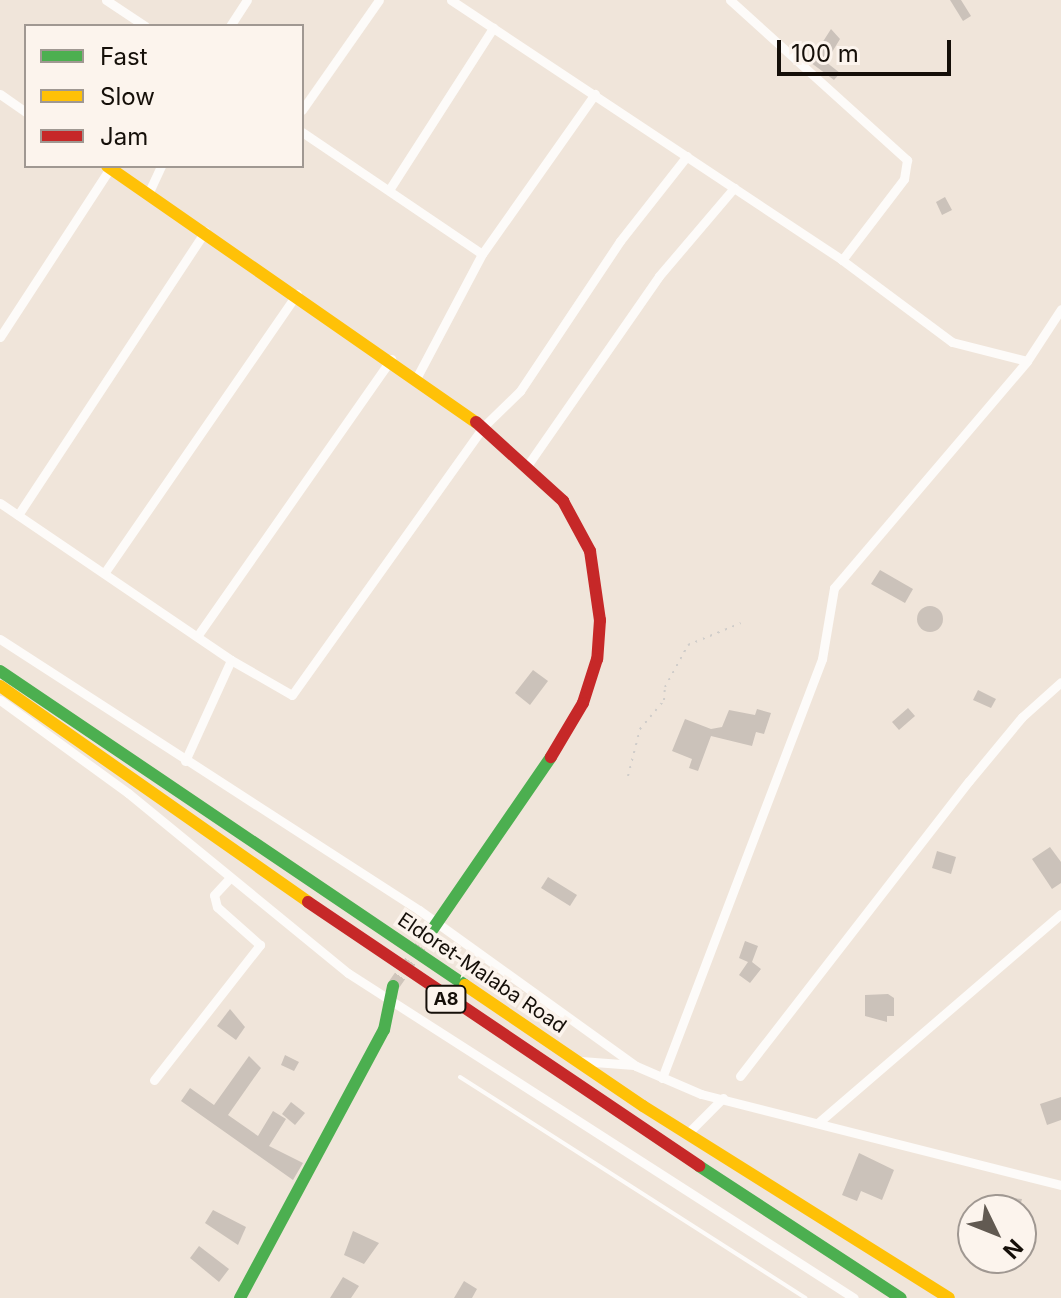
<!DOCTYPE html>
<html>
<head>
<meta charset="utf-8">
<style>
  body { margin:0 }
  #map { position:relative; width:1061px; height:1298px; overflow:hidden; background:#f0e5da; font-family:Inter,sans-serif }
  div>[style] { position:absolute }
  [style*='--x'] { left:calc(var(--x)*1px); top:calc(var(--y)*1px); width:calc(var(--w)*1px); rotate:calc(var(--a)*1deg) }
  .building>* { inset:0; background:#cbc2ba }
  .round { border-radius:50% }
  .secondary-tunnel>* { height:12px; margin-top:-6px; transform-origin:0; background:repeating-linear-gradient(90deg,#cfc5bb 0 12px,transparent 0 18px) }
  .path>* { height:2px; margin-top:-1px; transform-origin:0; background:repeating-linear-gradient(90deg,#d0cdca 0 2px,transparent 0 8px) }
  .lane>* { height:4px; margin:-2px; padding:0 2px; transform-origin:2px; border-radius:2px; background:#fdfbf9 }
  .street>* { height:9px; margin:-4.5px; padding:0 4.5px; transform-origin:4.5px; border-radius:4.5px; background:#fdfbf9 }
  .fast>* { height:12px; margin:-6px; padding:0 6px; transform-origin:6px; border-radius:6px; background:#4caf50 }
  .slow>* { height:12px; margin:-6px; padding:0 6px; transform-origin:6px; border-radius:6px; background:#ffc107 }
  .jam>* { height:12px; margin:-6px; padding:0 6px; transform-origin:6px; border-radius:6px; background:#c62828 }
  span { translate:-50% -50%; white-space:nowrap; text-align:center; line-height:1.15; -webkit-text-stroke:7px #fcf4ed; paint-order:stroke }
  .shield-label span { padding:2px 6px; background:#fcf4ed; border:2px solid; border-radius:6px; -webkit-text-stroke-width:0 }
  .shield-label { font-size:18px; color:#150f09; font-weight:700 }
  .street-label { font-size:20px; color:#150f09 }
  .legend { position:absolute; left:24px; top:24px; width:280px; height:144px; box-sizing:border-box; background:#fcf4ed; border:2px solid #a09892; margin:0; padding:10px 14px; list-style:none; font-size:24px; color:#150f09 }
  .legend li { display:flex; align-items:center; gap:16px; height:40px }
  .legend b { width:40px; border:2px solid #a09892 }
  .north { position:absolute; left:957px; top:1194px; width:80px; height:80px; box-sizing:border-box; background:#fcf4ed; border:2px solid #a09892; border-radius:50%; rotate:133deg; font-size:22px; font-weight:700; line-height:32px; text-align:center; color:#150f09 }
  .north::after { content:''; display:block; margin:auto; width:28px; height:36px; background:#625a52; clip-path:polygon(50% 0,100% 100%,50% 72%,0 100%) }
  .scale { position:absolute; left:777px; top:40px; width:174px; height:36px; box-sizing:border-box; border:4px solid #150f09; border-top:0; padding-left:10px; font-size:24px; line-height:28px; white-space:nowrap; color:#150f09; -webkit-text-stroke:6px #fcf4ed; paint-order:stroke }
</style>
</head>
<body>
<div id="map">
  <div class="building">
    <i style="clip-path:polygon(950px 0,961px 0,971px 16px,963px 21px)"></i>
    <i style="clip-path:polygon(831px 29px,840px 39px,826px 62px,840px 73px,834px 80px,810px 62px)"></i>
    <i style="clip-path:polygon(945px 197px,952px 210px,942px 215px,936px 202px)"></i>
    <i style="clip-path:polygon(880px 570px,913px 589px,905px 603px,871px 584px)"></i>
    <i class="round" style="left:917px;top:606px;width:26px;height:26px"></i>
    <i style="clip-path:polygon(533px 670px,548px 681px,530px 705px,515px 693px)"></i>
    <i style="clip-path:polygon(978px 690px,996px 699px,991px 708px,973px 700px)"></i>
    <i style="clip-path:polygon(908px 708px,915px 716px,899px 730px,892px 722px)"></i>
    <i style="clip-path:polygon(757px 709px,771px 713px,764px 734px,756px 732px,752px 746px,711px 736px,698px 771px,689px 768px,692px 759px,672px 751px,685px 719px,711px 729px,722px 727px,729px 710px,755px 715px)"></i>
    <i style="clip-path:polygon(1050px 847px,1061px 862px,1061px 883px,1052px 889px,1032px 859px)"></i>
    <i style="clip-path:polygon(937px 851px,956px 857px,951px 874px,932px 868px)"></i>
    <i style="clip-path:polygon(548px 877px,577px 895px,570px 906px,541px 888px)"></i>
    <i style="clip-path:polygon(745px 941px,758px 946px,752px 962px,761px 969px,750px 983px,739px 975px,748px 962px,739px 958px)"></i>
    <i style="clip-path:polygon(888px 994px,894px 998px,894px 1016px,887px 1016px,887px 1022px,865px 1016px,865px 995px)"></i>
    <i style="clip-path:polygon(230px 1009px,245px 1027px,236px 1040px,217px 1026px)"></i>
    <i style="clip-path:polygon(285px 1055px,299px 1062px,294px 1071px,281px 1065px)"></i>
    <i style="clip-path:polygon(249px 1056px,261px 1068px,228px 1115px,258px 1136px,273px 1111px,286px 1119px,269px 1146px,303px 1163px,293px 1180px,181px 1101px,190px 1088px,214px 1105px)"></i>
    <i style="clip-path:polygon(1061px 1097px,1061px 1120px,1047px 1125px,1040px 1104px)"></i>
    <i style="clip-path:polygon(291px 1102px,305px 1113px,295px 1125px,282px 1114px)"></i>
    <i style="clip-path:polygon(859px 1153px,894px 1170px,882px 1200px,861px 1191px,857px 1201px,842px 1195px)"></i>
    <i style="clip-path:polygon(991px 1196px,1022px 1199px,1019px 1210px,989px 1206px)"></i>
    <i style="clip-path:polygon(213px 1210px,246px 1227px,238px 1245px,205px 1223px)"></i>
    <i style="clip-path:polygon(353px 1231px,379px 1243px,364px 1264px,344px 1255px)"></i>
    <i style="clip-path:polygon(199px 1246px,229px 1269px,219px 1282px,190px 1258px)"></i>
    <i style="clip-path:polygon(343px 1277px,359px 1286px,351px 1298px,330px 1298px)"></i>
    <i style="clip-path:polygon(464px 1281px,477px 1289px,472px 1298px,454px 1298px)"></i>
  </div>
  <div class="secondary-tunnel">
    <i style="--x:393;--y:986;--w:61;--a:-55"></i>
  </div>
  <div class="path">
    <i style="--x:628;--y:776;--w:49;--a:-75.7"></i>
    <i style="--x:640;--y:729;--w:38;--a:-50"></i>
    <i style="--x:664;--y:700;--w:13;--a:-86"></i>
    <i style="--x:665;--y:687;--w:48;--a:-61.3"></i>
    <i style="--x:688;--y:645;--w:57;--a:-22.5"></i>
  </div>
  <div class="lane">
    <i style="--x:460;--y:1077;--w:410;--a:32.6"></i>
  </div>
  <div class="street">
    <i style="--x:106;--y:0;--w:47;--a:33.7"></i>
    <i style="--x:451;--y:0;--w:470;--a:33.6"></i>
    <i style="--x:842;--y:260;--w:137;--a:36.7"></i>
    <i style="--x:952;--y:342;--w:77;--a:14.2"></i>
    <i style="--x:730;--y:0;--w:239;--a:42.1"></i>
    <i style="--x:907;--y:160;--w:19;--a:99"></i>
    <i style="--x:904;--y:179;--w:102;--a:127.4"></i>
    <i style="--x:230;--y:26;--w:31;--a:-57"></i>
    <i style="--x:0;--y:94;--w:32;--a:35"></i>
    <i style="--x:302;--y:110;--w:134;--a:-55"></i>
    <i style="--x:302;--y:132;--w:217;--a:34.1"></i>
    <i style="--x:482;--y:254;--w:139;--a:117.9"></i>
    <i style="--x:389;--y:190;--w:193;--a:-57.3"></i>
    <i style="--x:148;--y:194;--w:31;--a:-65"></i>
    <i style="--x:482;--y:254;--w:196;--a:-54.8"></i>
    <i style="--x:0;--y:337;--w:202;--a:-56.9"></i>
    <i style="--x:527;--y:466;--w:231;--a:-55.2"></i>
    <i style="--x:659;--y:276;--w:116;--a:-49.6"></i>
    <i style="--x:0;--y:503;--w:279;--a:34.2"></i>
    <i style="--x:231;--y:660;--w:70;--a:29.8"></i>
    <i style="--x:292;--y:695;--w:329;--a:-54.5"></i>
    <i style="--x:483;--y:427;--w:52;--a:-44.2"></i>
    <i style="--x:520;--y:391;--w:180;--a:-56.3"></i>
    <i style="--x:620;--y:241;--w:108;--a:-51.8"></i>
    <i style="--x:18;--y:515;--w:340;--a:-56.6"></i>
    <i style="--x:105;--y:572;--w:338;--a:-55.4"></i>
    <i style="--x:198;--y:635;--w:337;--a:-55"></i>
    <i style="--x:0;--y:639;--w:499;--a:32.9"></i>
    <i style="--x:419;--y:910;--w:267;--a:35.7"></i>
    <i style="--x:636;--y:1066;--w:71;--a:23.3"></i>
    <i style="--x:701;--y:1094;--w:371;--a:14.2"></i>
    <i style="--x:0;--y:700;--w:158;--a:36"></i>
    <i style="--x:128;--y:793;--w:284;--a:39.3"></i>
    <i style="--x:348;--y:973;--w:601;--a:32.71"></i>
    <i style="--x:185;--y:761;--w:111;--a:-65.5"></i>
    <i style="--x:581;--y:1061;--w:53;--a:4.3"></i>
    <i style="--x:740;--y:1076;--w:373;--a:-52.2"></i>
    <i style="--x:969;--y:781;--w:83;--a:-50.4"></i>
    <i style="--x:1022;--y:717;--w:52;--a:-41.9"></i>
    <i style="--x:662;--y:1078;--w:449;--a:-69.1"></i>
    <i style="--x:822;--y:659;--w:72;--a:-80.4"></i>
    <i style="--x:834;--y:588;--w:298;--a:-49.6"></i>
    <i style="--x:1027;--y:361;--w:62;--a:-56.8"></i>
    <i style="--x:154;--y:1080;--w:172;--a:-51.9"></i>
    <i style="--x:260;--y:945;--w:57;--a:-138.5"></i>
    <i style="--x:217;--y:907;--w:12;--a:-104"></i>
    <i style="--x:214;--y:895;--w:23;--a:-47"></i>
    <i style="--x:819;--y:1122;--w:319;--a:-40.7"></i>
    <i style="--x:687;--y:1134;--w:51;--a:-45"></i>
  </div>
  <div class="fast">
    <i style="--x:0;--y:671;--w:561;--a:34.03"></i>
    <i style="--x:428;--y:936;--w:217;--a:-55.5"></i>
    <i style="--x:699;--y:1166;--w:241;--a:33.2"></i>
    <i style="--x:240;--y:1298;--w:304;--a:-61.8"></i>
    <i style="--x:384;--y:1030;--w:45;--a:-78.4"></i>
  </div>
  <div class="slow">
    <i style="--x:107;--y:166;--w:449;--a:34.8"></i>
    <i style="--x:0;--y:686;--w:376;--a:35"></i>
    <i style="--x:465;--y:985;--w:215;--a:34.2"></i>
    <i style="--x:643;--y:1106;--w:361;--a:32.1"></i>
  </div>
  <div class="jam">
    <i style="--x:476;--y:422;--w:118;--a:42.2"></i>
    <i style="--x:563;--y:501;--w:57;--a:61.6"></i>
    <i style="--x:590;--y:551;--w:70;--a:81.8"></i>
    <i style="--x:600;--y:620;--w:39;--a:94"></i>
    <i style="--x:597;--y:659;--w:46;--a:107.7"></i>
    <i style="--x:583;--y:703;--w:63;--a:120.7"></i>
    <i style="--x:308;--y:902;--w:472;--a:34"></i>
  </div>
  <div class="shield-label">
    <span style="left:446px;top:999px">A8</span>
  </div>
  <div class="street-label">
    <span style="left:482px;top:973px;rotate:34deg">Eldoret-Malaba Road</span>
  </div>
  <ul class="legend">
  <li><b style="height:10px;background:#4caf50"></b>Fast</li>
  <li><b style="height:10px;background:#ffc107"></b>Slow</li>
  <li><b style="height:10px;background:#c62828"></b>Jam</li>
  </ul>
  <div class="north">N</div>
  <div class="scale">100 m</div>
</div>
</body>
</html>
